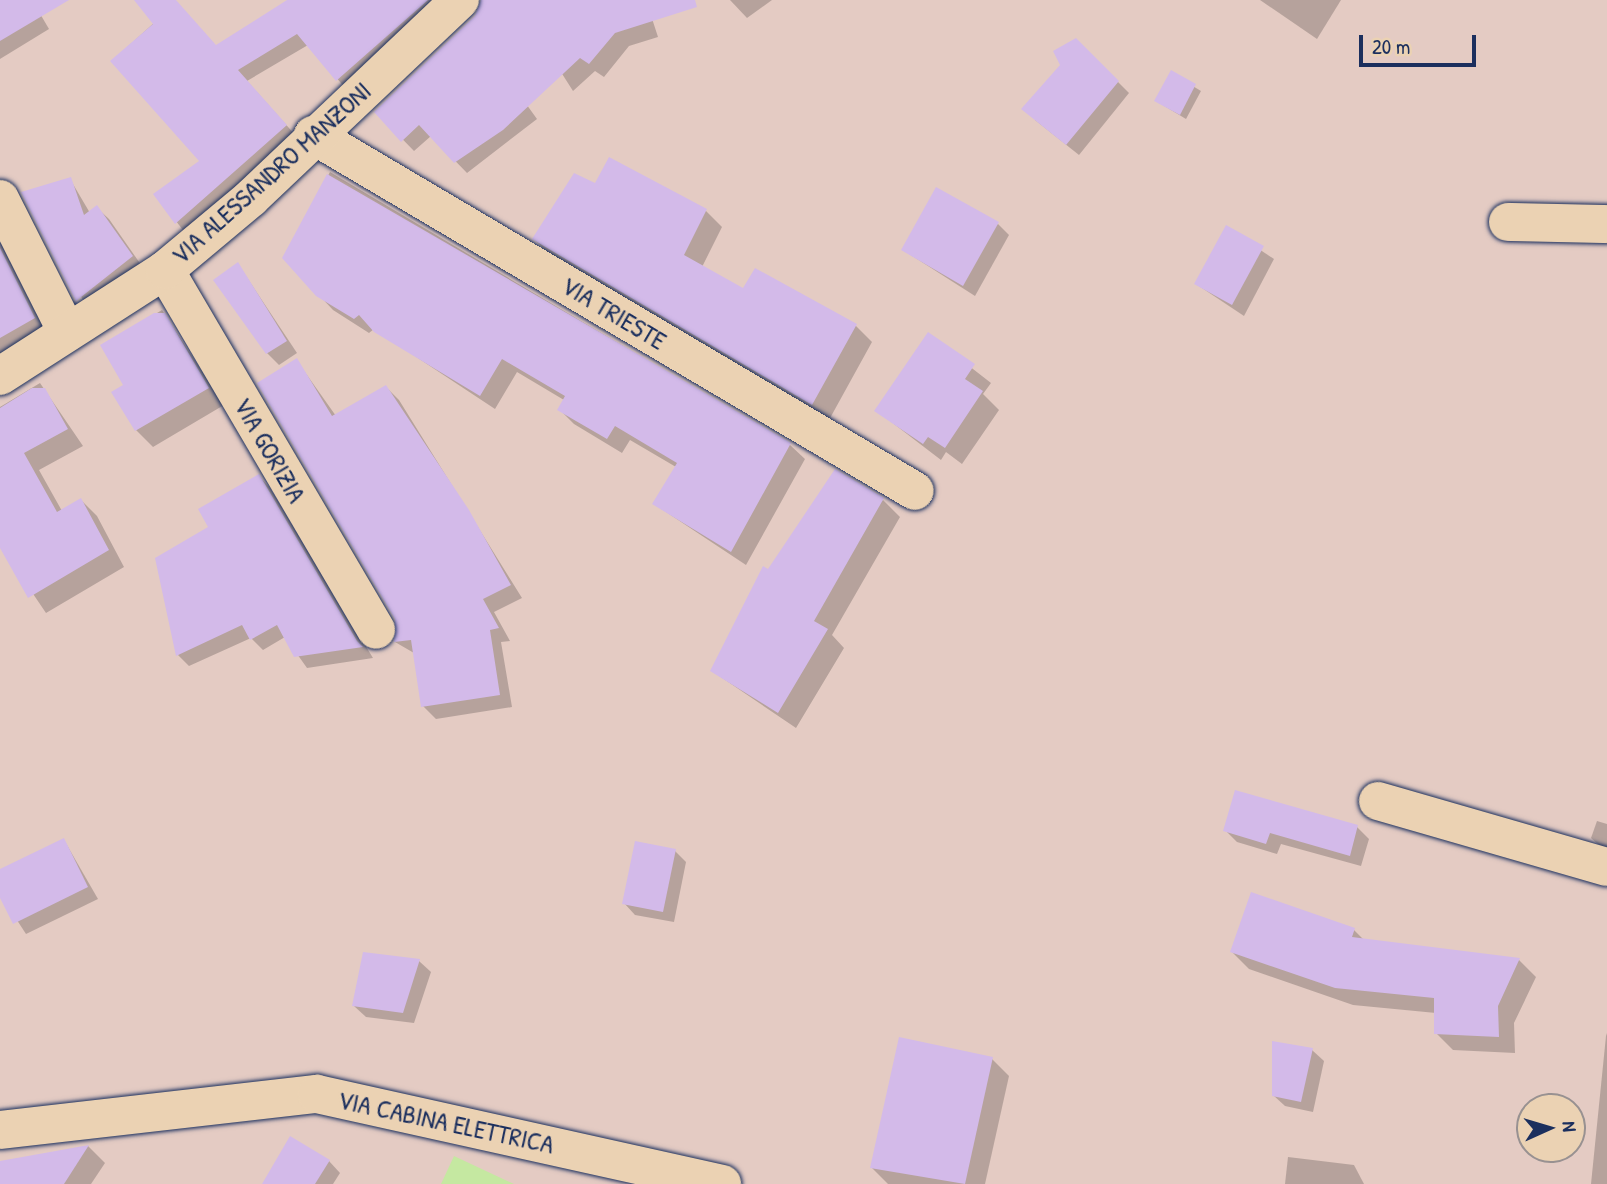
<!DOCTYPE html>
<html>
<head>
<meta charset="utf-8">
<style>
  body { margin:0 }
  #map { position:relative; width:1607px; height:1184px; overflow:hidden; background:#e4cbc3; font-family:"Patrick Hand",sans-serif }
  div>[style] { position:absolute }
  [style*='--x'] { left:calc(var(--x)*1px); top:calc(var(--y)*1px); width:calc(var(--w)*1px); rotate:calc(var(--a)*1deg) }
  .green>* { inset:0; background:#c5e8a1 }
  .shadow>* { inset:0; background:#0003 }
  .building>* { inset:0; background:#d3bae9 }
  .roads { filter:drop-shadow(0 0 2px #1b2f5e) drop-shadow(0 0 2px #1b2f5e) }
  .street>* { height:38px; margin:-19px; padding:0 19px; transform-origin:19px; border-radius:19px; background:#ebd2b3 }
  .secondary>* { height:38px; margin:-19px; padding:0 19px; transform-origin:19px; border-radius:19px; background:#ebd2b3 }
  span { translate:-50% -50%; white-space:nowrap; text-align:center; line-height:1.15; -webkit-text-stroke:5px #ebd2b3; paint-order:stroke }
  .street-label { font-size:26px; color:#1b2f5e }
  .north { position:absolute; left:1516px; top:1093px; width:70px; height:70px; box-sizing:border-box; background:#ebd2b3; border:2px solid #989191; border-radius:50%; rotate:86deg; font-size:19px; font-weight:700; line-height:28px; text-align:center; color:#1b2f5e }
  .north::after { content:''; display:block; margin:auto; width:24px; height:32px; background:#1b2f5e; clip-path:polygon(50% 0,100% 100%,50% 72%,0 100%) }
  .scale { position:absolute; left:1359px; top:35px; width:117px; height:32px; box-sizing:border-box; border:4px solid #1b2f5e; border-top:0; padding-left:9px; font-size:21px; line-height:24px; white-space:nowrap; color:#1b2f5e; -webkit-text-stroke:5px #ebd2b3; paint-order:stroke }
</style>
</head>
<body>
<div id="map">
  <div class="green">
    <i style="clip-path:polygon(454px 1156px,514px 1184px,441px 1184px)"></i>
  </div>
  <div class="shadow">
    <i style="clip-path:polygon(0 0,32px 0,49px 29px,0 59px)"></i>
    <i style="clip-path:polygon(145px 0,174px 0,216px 46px,290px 0,449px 0,347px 90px,308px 45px,247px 81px,297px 137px,186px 234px,155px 194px,202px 162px,125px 49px,155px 22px)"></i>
    <i style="clip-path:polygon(515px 0,646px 0,658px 37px,629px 46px,604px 77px,595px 71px,573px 91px)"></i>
    <i style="clip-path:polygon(730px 0,772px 0,747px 18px)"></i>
    <i style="clip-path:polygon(1260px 0,1341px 0,1317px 39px)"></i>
    <i style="clip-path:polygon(478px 37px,537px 119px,467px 173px,431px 136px,414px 151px,376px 112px)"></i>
    <i style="clip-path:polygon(1076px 40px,1129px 93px,1079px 155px,1035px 120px)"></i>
    <i style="clip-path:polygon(1171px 73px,1201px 91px,1186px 119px,1156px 101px)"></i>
    <i style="clip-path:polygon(330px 172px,790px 445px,805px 459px,746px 565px,654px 504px,676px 467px,630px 440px,622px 453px,574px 424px,559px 409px,564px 400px,517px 372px,495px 409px,374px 329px,369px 333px,333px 310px,284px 258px)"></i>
    <i style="clip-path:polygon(70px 179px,90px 213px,97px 208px,109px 219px,144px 269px,89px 311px,24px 193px)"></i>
    <i style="clip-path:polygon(596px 186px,706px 211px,722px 227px,702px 267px,744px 290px,856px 326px,872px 342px,829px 420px,550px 255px,534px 239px)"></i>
    <i style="clip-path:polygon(998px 224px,1009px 235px,975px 296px,903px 250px)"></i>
    <i style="clip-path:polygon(1227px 228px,1274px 259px,1244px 316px,1196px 284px)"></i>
    <i style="clip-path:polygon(0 234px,51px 335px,0 379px)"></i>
    <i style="clip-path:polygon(238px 264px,297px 353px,279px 365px,267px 353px)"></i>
    <i style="clip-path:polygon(162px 310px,224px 405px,153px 447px,136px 430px,125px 385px,102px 346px)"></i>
    <i style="clip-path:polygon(928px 334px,991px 383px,983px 394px,999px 410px,962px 464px,946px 452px,941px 460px,877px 411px)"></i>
    <i style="clip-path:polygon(297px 361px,336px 416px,386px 387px,399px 400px,522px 598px,494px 612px,510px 641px,501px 642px,512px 707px,436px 719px,423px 706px,414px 653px,395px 642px,397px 619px)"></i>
    <i style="clip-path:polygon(40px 383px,83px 446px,39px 470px,62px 511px,81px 500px,97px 516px,124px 567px,46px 613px,0 545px,0 407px)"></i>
    <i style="clip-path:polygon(259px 476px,270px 488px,373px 658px,307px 668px,285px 637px,263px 650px,251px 638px,189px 666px,178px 655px,210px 528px)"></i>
    <i style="clip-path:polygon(883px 500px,900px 517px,832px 635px,844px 648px,796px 728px,712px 671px,768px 571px)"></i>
    <i style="clip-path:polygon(1597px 821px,1607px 824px,1607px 852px,1591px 838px)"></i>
    <i style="clip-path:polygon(1357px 827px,1369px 839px,1361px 866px,1281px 844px,1277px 854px,1237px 842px,1225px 830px)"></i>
    <i style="clip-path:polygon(64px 840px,98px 899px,26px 934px,0 894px,0 871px)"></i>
    <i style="clip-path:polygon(675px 851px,686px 862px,674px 922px,635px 915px,624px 903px)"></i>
    <i style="clip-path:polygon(1354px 930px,1365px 941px,1519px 960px,1536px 977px,1514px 1023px,1515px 1053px,1453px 1050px,1436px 1033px,1436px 1013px,1353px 1005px,1249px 969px,1232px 952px)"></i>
    <i style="clip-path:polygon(419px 961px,431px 972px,414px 1023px,366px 1017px,354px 1006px)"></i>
    <i style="clip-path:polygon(1607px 1033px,1607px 1184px,1591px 1184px,1606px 1036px)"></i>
    <i style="clip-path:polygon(1312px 1050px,1324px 1061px,1313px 1112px,1285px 1106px,1273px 1095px)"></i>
    <i style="clip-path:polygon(992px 1059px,1009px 1076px,985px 1184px,888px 1184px,872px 1168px)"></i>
    <i style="clip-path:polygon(88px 1146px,105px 1163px,91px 1184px,0 1184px,0 1163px)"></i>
    <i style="clip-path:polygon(1288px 1157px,1354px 1165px,1364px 1184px,1285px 1184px)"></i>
    <i style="clip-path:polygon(329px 1161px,340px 1173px,333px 1184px,264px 1184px)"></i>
  </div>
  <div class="building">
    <i style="clip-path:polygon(0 0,69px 0,0 41px)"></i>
    <i style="clip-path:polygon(134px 0,176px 0,216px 45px,287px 0,428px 0,336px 81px,297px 34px,238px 70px,287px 125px,175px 224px,153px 194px,199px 161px,110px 61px,153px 24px)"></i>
    <i style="clip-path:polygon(481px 0,695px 0,697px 7px,615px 33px,589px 64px,580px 58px,503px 130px,454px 163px,419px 125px,401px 142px,374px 112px,475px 16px)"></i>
    <i style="clip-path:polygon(1076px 38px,1119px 81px,1066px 145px,1021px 109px,1060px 65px,1053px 51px)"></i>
    <i style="clip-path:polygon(1171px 70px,1196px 84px,1180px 115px,1154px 101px)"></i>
    <i style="clip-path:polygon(609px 157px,707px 209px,684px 255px,743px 288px,755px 268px,857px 324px,812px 405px,532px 239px,574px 173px,595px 183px)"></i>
    <i style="clip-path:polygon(327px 174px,791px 443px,731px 552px,652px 504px,677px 463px,615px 426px,607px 439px,557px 410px,565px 396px,502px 359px,480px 396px,374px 332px,359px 315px,354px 319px,316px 296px,282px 258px)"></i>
    <i style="clip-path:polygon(71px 177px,84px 215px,97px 205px,133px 256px,76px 301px,21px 192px)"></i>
    <i style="clip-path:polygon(936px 187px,999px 222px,963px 286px,901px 250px)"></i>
    <i style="clip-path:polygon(1226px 225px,1264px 246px,1232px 305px,1194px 284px)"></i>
    <i style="clip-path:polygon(0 248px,35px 318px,0 338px)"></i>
    <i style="clip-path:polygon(238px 262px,287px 341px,266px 354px,213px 280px)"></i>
    <i style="clip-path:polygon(154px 313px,165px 313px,209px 388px,135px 431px,111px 392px,123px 385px,100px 345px)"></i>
    <i style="clip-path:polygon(928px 332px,975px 364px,965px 379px,983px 391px,945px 448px,928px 437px,923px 444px,874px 411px)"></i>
    <i style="clip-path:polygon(297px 358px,332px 416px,386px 385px,469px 510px,511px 585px,483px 599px,499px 628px,490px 630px,500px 695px,421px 707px,411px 640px,394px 642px,395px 619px,257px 383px)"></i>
    <i style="clip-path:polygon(32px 388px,45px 388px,68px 429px,24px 453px,57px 512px,81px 498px,109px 550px,28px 598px,0 548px,0 408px)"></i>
    <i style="clip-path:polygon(835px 469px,884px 498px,814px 621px,828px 629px,778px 713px,710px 671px,763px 566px,768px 569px)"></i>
    <i style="clip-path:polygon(259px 474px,357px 641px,363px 647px,294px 657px,277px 625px,250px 640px,242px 625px,176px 656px,155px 558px,208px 527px,198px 509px)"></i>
    <i style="clip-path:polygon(1235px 790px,1358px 825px,1350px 856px,1270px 833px,1266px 844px,1223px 831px)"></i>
    <i style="clip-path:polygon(64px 838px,88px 887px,13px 924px,0 898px,0 869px)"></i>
    <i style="clip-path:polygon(635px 841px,676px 849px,663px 912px,622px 904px)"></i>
    <i style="clip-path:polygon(1251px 892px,1355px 928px,1352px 937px,1520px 958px,1498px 1006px,1499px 1037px,1434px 1034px,1434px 998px,1335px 988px,1230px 952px)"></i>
    <i style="clip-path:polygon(363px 952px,420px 959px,403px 1013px,352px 1006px)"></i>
    <i style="clip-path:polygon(899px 1037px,993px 1057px,965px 1184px,870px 1168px)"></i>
    <i style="clip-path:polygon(1272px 1041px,1313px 1048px,1301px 1102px,1272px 1096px)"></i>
    <i style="clip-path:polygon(290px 1136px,330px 1160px,315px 1184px,262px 1184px)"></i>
    <i style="clip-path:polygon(89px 1145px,64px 1184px,0 1184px,0 1161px)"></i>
  </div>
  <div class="roads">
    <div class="street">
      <i style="--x:313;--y:135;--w:699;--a:30.6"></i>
      <i style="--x:0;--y:199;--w:149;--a:63.3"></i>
      <i style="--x:1508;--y:222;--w:99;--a:1.2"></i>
      <i style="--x:165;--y:270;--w:417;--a:59.6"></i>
      <i style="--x:1378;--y:801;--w:238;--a:16.1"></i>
    </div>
    <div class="secondary">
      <i style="--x:0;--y:376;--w:196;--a:-32.7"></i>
      <i style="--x:165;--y:270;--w:112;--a:-39.9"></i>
      <i style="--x:251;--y:198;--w:288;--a:-43.5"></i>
      <i style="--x:0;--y:1130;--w:319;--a:-6.5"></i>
      <i style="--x:317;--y:1094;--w:415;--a:12.5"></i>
    </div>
  </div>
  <div class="street-label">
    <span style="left:271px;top:173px;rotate:-42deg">VIA ALESSANDRO MANZONI</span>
    <span style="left:614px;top:313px;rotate:31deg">VIA TRIESTE</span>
    <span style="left:270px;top:450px;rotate:60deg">VIA GORIZIA</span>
    <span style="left:446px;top:1122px;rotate:12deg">VIA CABINA ELETTRICA</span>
  </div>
  <div class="north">N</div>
  <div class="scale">20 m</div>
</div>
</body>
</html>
